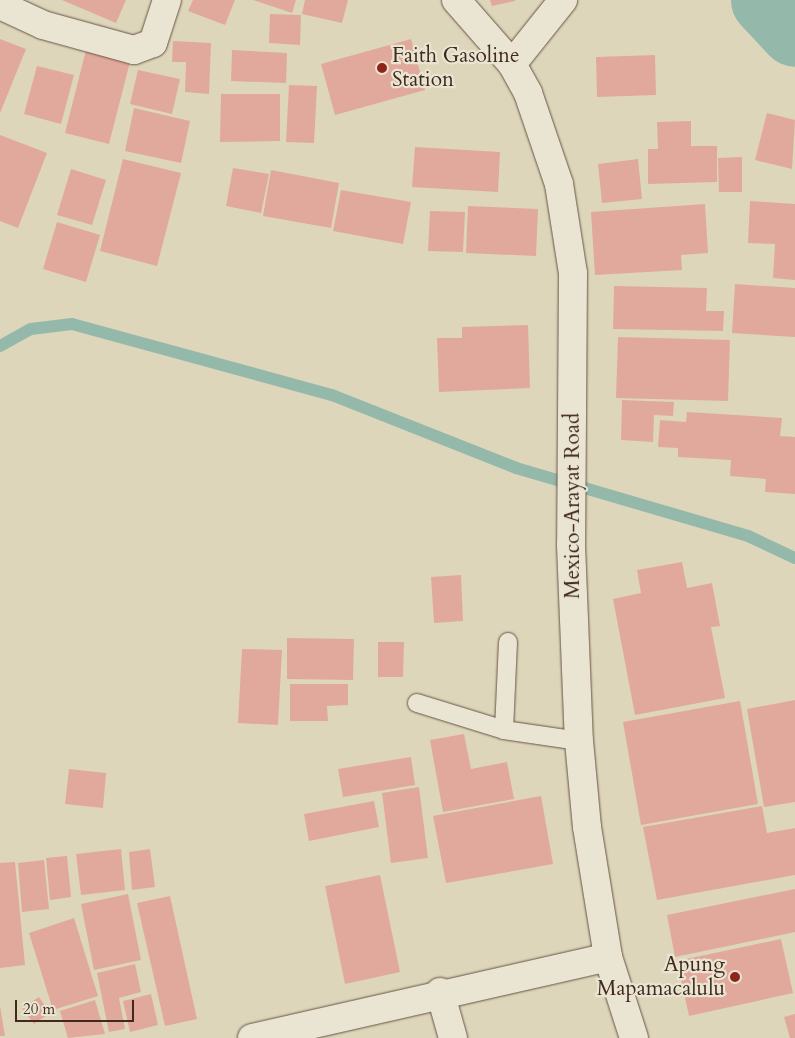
<!DOCTYPE html>
<html>
<head>
<meta charset="utf-8">
<style>
  body { margin:0 }
  #map { position:relative; width:795px; height:1038px; overflow:hidden; background:#ded6ba; font-family:Cardo,serif }
  div>[style] { position:absolute }
  [style*='--x'] { left:calc(var(--x)*1px); top:calc(var(--y)*1px); width:calc(var(--w)*1px); rotate:calc(var(--a)*1deg) }
  .stream>* { height:12px; margin:-6px; padding:0 6px; transform-origin:6px; border-radius:6px; background:#94b9ab }
  .river>* { height:71px; margin:-35.5px; padding:0 35.5px; transform-origin:35.5px; border-radius:35.5px; background:#94b9ab }
  .building>* { inset:0; background:#e1a99c }
  .roads { filter:drop-shadow(0 0 1px #685445) drop-shadow(0 0 1px #685445) }
  .lane>* { height:18px; margin:-9px; padding:0 9px; transform-origin:9px; border-radius:9px; background:#eae4d2 }
  .street>* { height:28px; margin:-14px; padding:0 14px; transform-origin:14px; border-radius:14px; background:#eae4d2 }
  .secondary>* { height:28px; margin:-14px; padding:0 14px; transform-origin:14px; border-radius:14px; background:#eae4d2 }
  .dots>* { width:14px; height:14px; translate:-50% -50%; box-sizing:border-box; border:2px solid #eae4d2; border-radius:50% }
  span { translate:-50% -50%; white-space:nowrap; text-align:center; line-height:1.15; -webkit-text-stroke:4.5px #eae4d2; paint-order:stroke }
  .poi-label { font-size:21px; color:#41291e }
  .left { translate:0 -50%; text-align:left }
  .right { translate:-100% -50%; text-align:right }
  .street-label { font-size:21px; color:#41291e }
  .scale { position:absolute; left:15px; top:1000px; width:119px; height:22px; box-sizing:border-box; border:2px solid #41291e; border-top:0; padding-left:6px; font-size:15px; line-height:18px; white-space:nowrap; color:#41291e; -webkit-text-stroke:4px #eae4d2; paint-order:stroke }
</style>
</head>
<body>
<div id="map">
  <div class="stream">
    <i style="--x:0;--y:346;--w:35;--a:-29"></i>
    <i style="--x:31;--y:329;--w:41;--a:-7"></i>
    <i style="--x:72;--y:324;--w:270;--a:15.3"></i>
    <i style="--x:332;--y:395;--w:198;--a:21.6"></i>
    <i style="--x:516;--y:468;--w:242;--a:16.3"></i>
    <i style="--x:748;--y:536;--w:52;--a:25.1"></i>
  </div>
  <div class="river">
    <i style="--x:766;--y:0;--w:42;--a:46.9"></i>
  </div>
  <div class="building">
    <i style="clip-path:polygon(62px 0,126px 0,116px 23px)"></i>
    <i style="clip-path:polygon(193px 0,235px 0,225px 25px,188px 11px)"></i>
    <i style="clip-path:polygon(253px 0,296px 0,292px 13px)"></i>
    <i style="clip-path:polygon(305px 0,348px 0,342px 23px,302px 14px)"></i>
    <i style="clip-path:polygon(490px 0,515px 0,515px 1px,492px 6px)"></i>
    <i style="clip-path:polygon(270px 14px,301px 15px,300px 45px,269px 43px)"></i>
    <i style="clip-path:polygon(0 39px,26px 49px,0 113px)"></i>
    <i style="clip-path:polygon(411px 39px,425px 90px,335px 115px,321px 64px)"></i>
    <i style="clip-path:polygon(173px 41px,211px 43px,209px 94px,185px 92px,186px 62px,172px 62px)"></i>
    <i style="clip-path:polygon(87px 46px,131px 58px,109px 144px,65px 133px)"></i>
    <i style="clip-path:polygon(232px 50px,287px 53px,286px 83px,231px 81px)"></i>
    <i style="clip-path:polygon(655px 55px,656px 95px,597px 97px,596px 57px)"></i>
    <i style="clip-path:polygon(37px 66px,74px 75px,61px 124px,24px 114px)"></i>
    <i style="clip-path:polygon(138px 70px,180px 79px,172px 114px,130px 104px)"></i>
    <i style="clip-path:polygon(289px 85px,317px 86px,314px 143px,286px 142px)"></i>
    <i style="clip-path:polygon(221px 94px,280px 94px,280px 141px,220px 142px)"></i>
    <i style="clip-path:polygon(134px 108px,190px 121px,181px 163px,125px 151px)"></i>
    <i style="clip-path:polygon(767px 113px,795px 120px,792px 169px,755px 160px)"></i>
    <i style="clip-path:polygon(691px 121px,691px 146px,717px 146px,717px 182px,648px 184px,648px 149px,658px 149px,657px 122px)"></i>
    <i style="clip-path:polygon(0 135px,47px 153px,18px 228px,0 221px)"></i>
    <i style="clip-path:polygon(415px 147px,500px 152px,498px 192px,412px 187px)"></i>
    <i style="clip-path:polygon(742px 157px,742px 192px,719px 192px,718px 158px)"></i>
    <i style="clip-path:polygon(123px 159px,181px 173px,157px 266px,100px 251px)"></i>
    <i style="clip-path:polygon(638px 159px,642px 199px,602px 203px,598px 164px)"></i>
    <i style="clip-path:polygon(233px 168px,269px 174px,261px 213px,226px 206px)"></i>
    <i style="clip-path:polygon(71px 169px,106px 180px,92px 225px,57px 215px)"></i>
    <i style="clip-path:polygon(271px 170px,339px 183px,331px 228px,263px 216px)"></i>
    <i style="clip-path:polygon(341px 190px,411px 202px,403px 244px,333px 231px)"></i>
    <i style="clip-path:polygon(750px 201px,795px 204px,795px 280px,773px 278px,775px 244px,748px 243px)"></i>
    <i style="clip-path:polygon(705px 204px,708px 253px,681px 255px,682px 270px,595px 275px,591px 212px)"></i>
    <i style="clip-path:polygon(468px 206px,538px 209px,536px 256px,466px 253px)"></i>
    <i style="clip-path:polygon(430px 211px,465px 212px,463px 252px,428px 251px)"></i>
    <i style="clip-path:polygon(57px 222px,100px 235px,86px 282px,43px 269px)"></i>
    <i style="clip-path:polygon(735px 284px,795px 288px,795px 337px,732px 333px)"></i>
    <i style="clip-path:polygon(614px 286px,707px 288px,706px 311px,724px 311px,723px 331px,613px 329px)"></i>
    <i style="clip-path:polygon(528px 325px,530px 388px,439px 392px,437px 338px,462px 338px,462px 327px)"></i>
    <i style="clip-path:polygon(618px 337px,730px 340px,728px 401px,616px 398px)"></i>
    <i style="clip-path:polygon(622px 400px,674px 402px,673px 416px,654px 415px,653px 442px,621px 440px)"></i>
    <i style="clip-path:polygon(687px 412px,782px 418px,780px 436px,795px 437px,795px 494px,765px 492px,766px 479px,730px 476px,731px 460px,678px 457px,678px 448px,658px 447px,660px 420px,686px 422px)"></i>
    <i style="clip-path:polygon(682px 562px,687px 588px,712px 583px,720px 626px,711px 627px,725px 698px,635px 715px,613px 599px,641px 593px,637px 570px)"></i>
    <i style="clip-path:polygon(461px 575px,463px 621px,434px 623px,431px 577px)"></i>
    <i style="clip-path:polygon(287px 638px,354px 639px,353px 680px,287px 679px)"></i>
    <i style="clip-path:polygon(378px 642px,404px 642px,403px 677px,378px 677px)"></i>
    <i style="clip-path:polygon(242px 649px,282px 650px,278px 725px,238px 723px)"></i>
    <i style="clip-path:polygon(290px 684px,348px 684px,348px 705px,327px 706px,328px 721px,290px 721px)"></i>
    <i style="clip-path:polygon(795px 700px,795px 802px,764px 807px,747px 709px)"></i>
    <i style="clip-path:polygon(740px 701px,758px 804px,641px 825px,623px 722px)"></i>
    <i style="clip-path:polygon(464px 734px,471px 769px,507px 762px,514px 799px,443px 812px,430px 740px)"></i>
    <i style="clip-path:polygon(411px 757px,415px 785px,343px 797px,338px 769px)"></i>
    <i style="clip-path:polygon(69px 769px,106px 773px,103px 808px,65px 804px)"></i>
    <i style="clip-path:polygon(419px 787px,428px 858px,391px 863px,382px 793px)"></i>
    <i style="clip-path:polygon(541px 796px,553px 864px,446px 883px,433px 816px)"></i>
    <i style="clip-path:polygon(374px 801px,379px 827px,309px 841px,304px 814px)"></i>
    <i style="clip-path:polygon(762px 806px,767px 833px,795px 828px,795px 875px,657px 900px,643px 827px)"></i>
    <i style="clip-path:polygon(121px 849px,125px 890px,81px 895px,76px 854px)"></i>
    <i style="clip-path:polygon(150px 849px,155px 887px,132px 890px,129px 852px)"></i>
    <i style="clip-path:polygon(67px 856px,71px 897px,50px 900px,46px 858px)"></i>
    <i style="clip-path:polygon(44px 860px,49px 909px,22px 912px,18px 863px)"></i>
    <i style="clip-path:polygon(15px 862px,25px 965px,0 968px,0 863px)"></i>
    <i style="clip-path:polygon(380px 875px,400px 972px,345px 984px,325px 886px)"></i>
    <i style="clip-path:polygon(795px 889px,795px 932px,675px 957px,667px 915px)"></i>
    <i style="clip-path:polygon(128px 894px,141px 960px,94px 970px,81px 904px)"></i>
    <i style="clip-path:polygon(170px 896px,197px 1019px,165px 1026px,137px 903px)"></i>
    <i style="clip-path:polygon(74px 918px,98px 996px,53px 1010px,29px 933px)"></i>
    <i style="clip-path:polygon(781px 939px,793px 993px,689px 1016px,677px 961px)"></i>
    <i style="clip-path:polygon(135px 964px,141px 992px,119px 998px,125px 1029px,109px 1032px,97px 973px)"></i>
    <i style="clip-path:polygon(151px 994px,158px 1025px,130px 1032px,123px 1001px)"></i>
    <i style="clip-path:polygon(39px 997px,50px 1013px,34px 1024px,22px 1008px)"></i>
    <i style="clip-path:polygon(95px 1000px,105px 1034px,68px 1038px,60px 1011px)"></i>
    <i style="clip-path:polygon(0 1006px,5px 1036px,0 1036px)"></i>
    <i style="clip-path:polygon(795px 1014px,795px 1038px,790px 1038px,784px 1017px)"></i>
  </div>
  <div class="roads">
    <div class="lane">
      <i style="--x:417;--y:703;--w:91;--a:17.2"></i>
      <i style="--x:504;--y:730;--w:76;--a:8.3"></i>
      <i style="--x:504;--y:730;--w:88;--a:-87.4"></i>
    </div>
    <div class="street">
      <i style="--x:0;--y:5;--w:47;--a:24.9"></i>
      <i style="--x:43;--y:25;--w:94;--a:15.4"></i>
      <i style="--x:134;--y:50;--w:20;--a:-20"></i>
      <i style="--x:153;--y:43;--w:45;--a:-72"></i>
      <i style="--x:440;--y:992;--w:48;--a:74.2"></i>
    </div>
    <div class="secondary">
      <i style="--x:456;--y:0;--w:85;--a:48.8"></i>
      <i style="--x:512;--y:64;--w:33;--a:61"></i>
      <i style="--x:528;--y:93;--w:96;--a:71.2"></i>
      <i style="--x:559;--y:184;--w:90;--a:81.1"></i>
      <i style="--x:573;--y:273;--w:272;--a:90.4"></i>
      <i style="--x:571;--y:545;--w:196;--a:87.7"></i>
      <i style="--x:579;--y:741;--w:86;--a:84.7"></i>
      <i style="--x:587;--y:827;--w:132;--a:80.8"></i>
      <i style="--x:608;--y:957;--w:85;--a:72.2"></i>
      <i style="--x:512;--y:64;--w:82;--a:-51.4"></i>
      <i style="--x:252;--y:1038;--w:365;--a:-12.8"></i>
    </div>
  </div>
  <div class="dots">
    <i style="left:382px;top:68px;background:#8f2418"></i>
    <i style="left:735px;top:977px;background:#8f2418"></i>
  </div>
  <div class="poi-label">
    <span class="left" style="left:392px;top:68px">Faith Gasoline<br>Station</span>
    <span class="right" style="left:725px;top:977px">Apung<br>Mapamacalulu</span>
  </div>
  <div class="street-label">
    <span style="left:573px;top:506px;rotate:-90deg">Mexico-Arayat Road</span>
  </div>
  <div class="scale">20 m</div>
</div>
</body>
</html>
